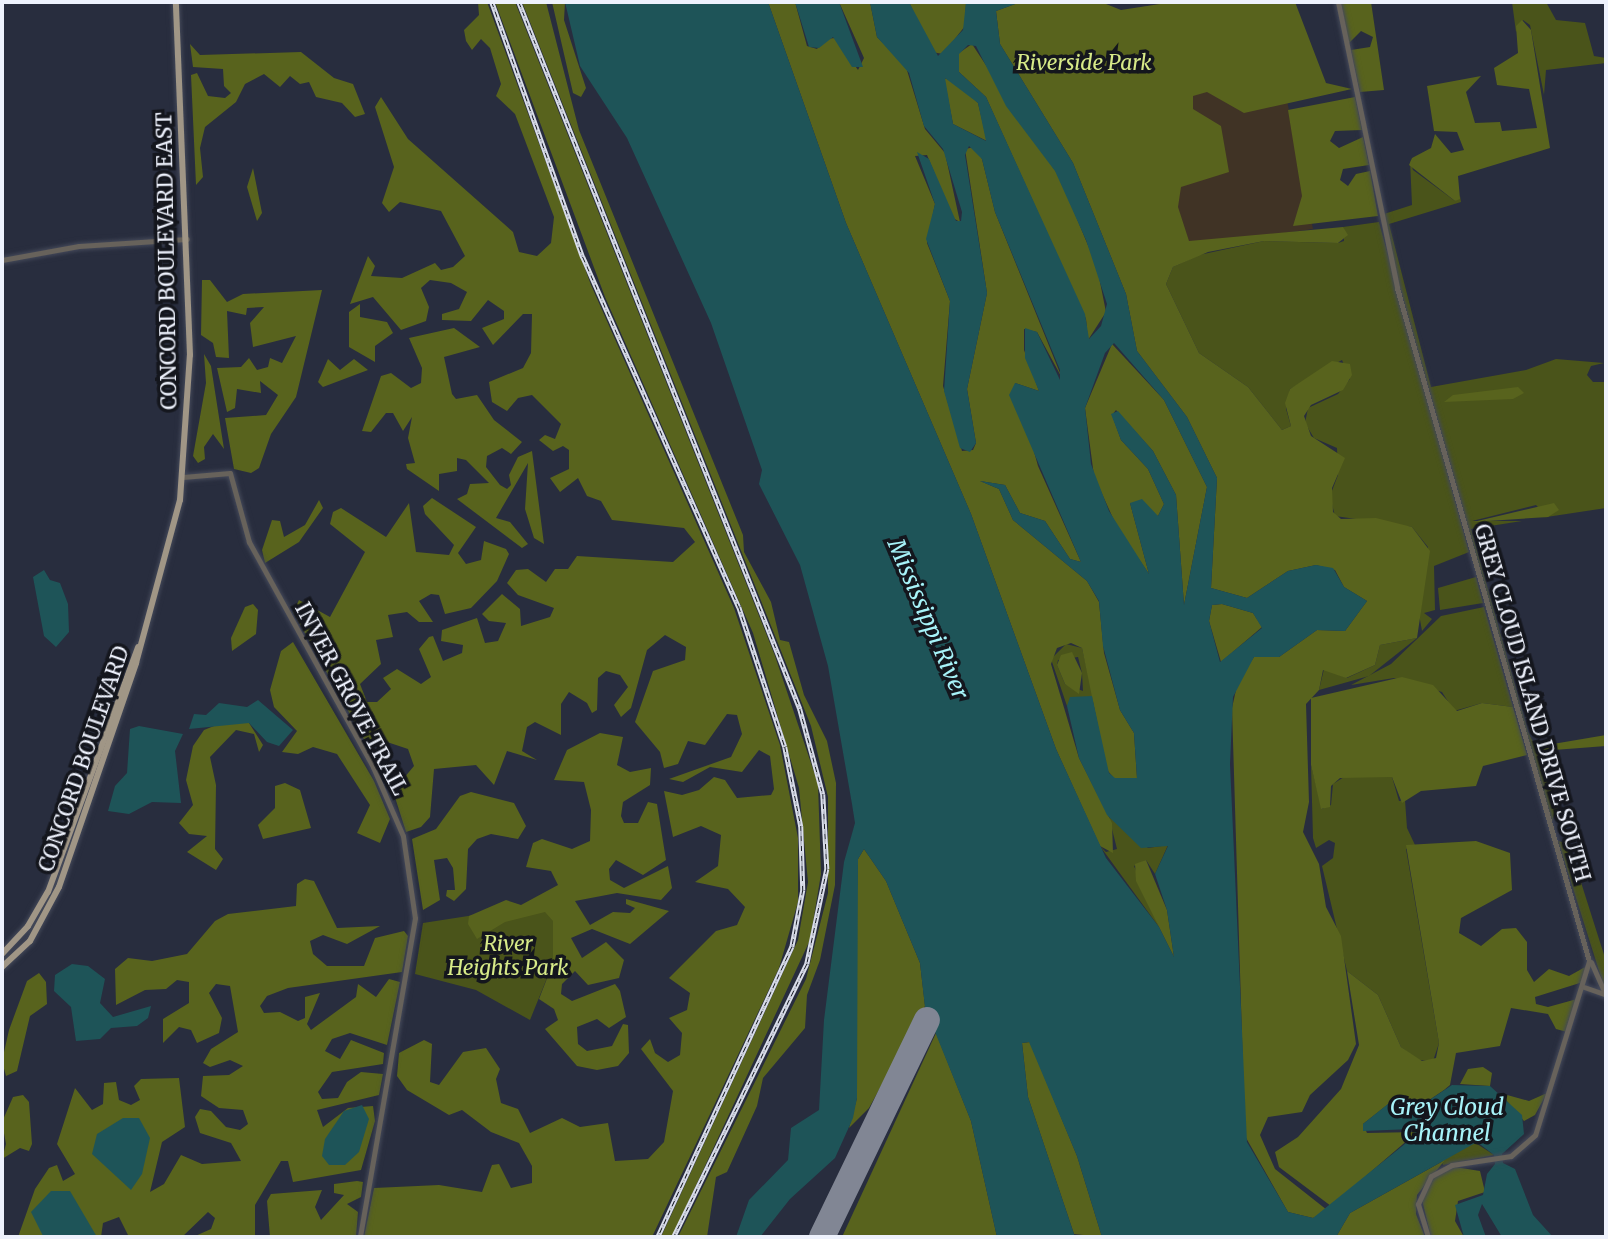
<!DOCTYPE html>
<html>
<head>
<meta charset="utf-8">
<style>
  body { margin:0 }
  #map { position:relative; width:1608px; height:1239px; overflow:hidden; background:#282d3e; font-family:Merriweather,serif }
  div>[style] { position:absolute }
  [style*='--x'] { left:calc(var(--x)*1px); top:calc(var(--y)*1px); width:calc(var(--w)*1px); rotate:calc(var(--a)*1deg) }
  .industrial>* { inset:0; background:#403325 }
  .green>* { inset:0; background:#4a541a }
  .forest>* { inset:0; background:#58631d }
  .water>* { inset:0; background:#1e5458 }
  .runway>* { height:26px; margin:-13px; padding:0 13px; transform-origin:13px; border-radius:13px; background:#818694 }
  .roads { filter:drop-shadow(0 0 2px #444959) drop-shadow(0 0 2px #444959) }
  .tertiary>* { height:5px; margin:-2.5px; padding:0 2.5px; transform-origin:2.5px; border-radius:2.5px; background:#67625b }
  .primary>* { height:6px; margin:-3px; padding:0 3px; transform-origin:3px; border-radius:3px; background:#a09686 }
  .rail>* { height:4.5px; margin-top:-2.25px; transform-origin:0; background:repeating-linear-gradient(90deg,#14161d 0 5px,#dadeea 0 10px); box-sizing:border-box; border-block:2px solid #dadeea }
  span { translate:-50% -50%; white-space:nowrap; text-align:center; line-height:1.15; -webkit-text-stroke:7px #14161d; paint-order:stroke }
  .park-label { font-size:21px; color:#d7ea88; font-style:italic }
  .street-label { font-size:21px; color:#eef2fd }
  .water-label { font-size:23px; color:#a7f3f9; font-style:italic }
  .frame { position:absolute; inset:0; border:4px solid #eef2fd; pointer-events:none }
</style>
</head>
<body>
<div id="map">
  <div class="industrial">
    <i style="clip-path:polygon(1173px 2px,1267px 2px,1313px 229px,1183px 247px,1135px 8px)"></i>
  </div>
  <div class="green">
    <i style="clip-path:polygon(1512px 2px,1546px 2px,1556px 20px,1585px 23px,1594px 56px,1606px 58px,1606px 63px,1546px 70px,1544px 95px,1530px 25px,1523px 20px,1516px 32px)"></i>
    <i style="clip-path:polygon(1410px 160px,1413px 170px,1455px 201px,1460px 196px,1461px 202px,1389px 224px,1431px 387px,1526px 370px,1556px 359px,1604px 363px,1591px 366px,1587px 375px,1593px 382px,1606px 382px,1606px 508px,1540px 518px,1548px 517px,1536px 505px,1472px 521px,1522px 521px,1471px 529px,1528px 732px,1534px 744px,1547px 745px,1541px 748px,1548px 755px,1559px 753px,1544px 758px,1560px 815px,1555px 811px,1552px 822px,1398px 280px,1384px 214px,1412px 205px)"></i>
    <i style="clip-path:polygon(1379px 222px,1469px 552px,1434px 566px,1435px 610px,1424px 613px,1432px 619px,1422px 631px,1419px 614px,1428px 547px,1412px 527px,1335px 516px,1330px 496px,1338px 475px,1337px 448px,1314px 438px,1305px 423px,1308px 408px,1338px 394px,1350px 379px,1342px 360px,1290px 389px,1286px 409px,1291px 426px,1282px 430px,1248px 387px,1199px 353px,1166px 284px,1173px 267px,1199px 255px,1264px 241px,1338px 243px,1344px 241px,1343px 227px)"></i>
    <i style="clip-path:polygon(1476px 577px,1483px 603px,1440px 610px,1438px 588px)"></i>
    <i style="clip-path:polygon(1484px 607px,1513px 707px,1482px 703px,1454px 711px,1442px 692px,1394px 678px,1351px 685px,1391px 664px,1441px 616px)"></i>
    <i style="clip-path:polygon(1417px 638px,1369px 676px,1319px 690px,1324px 669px,1347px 678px,1375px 665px,1380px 645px)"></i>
    <i style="clip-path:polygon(evenodd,1066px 644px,1082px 648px,1094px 700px,1067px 706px,1051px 659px,1066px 644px,1078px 657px,1082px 673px,1083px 691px,1065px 684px,1057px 665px,1058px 660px,1078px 657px)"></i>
    <i style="clip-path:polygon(1311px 765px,1322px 809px,1331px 805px,1333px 784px,1344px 777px,1392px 777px,1399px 801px,1405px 800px,1407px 828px,1415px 845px,1406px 849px,1439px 1043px,1433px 1061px,1418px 1060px,1401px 1047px,1378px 995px,1347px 971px,1322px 866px,1333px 858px,1335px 843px,1329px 840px,1316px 848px,1313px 838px)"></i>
    <i style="clip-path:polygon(1109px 817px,1148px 848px,1168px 845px,1155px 874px,1146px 860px,1134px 866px,1159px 927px,1100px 846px,1106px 852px,1117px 849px)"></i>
    <i style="clip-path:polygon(1566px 835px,1606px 961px,1606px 993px,1558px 841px,1566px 843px)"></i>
    <i style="clip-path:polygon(558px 902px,553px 963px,530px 1020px,476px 990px,415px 974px,423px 923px)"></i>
    <i style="clip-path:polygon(1474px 1142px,1494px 1155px,1443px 1165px,1441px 1160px)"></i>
  </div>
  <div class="forest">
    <i style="clip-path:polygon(478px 2px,487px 2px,591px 285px,734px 608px,780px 745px,798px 838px,798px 902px,779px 968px,652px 1237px,364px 1237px,374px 1188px,439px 1185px,482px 1192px,492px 1165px,499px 1164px,511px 1188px,532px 1183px,532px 1166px,519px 1143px,491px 1132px,462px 1110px,449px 1115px,407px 1090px,397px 1076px,399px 1053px,424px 1040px,432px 1044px,430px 1082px,439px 1085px,463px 1052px,486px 1048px,500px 1069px,496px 1079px,501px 1103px,518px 1109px,530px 1133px,562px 1118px,580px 1127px,608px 1123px,615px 1161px,648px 1159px,664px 1142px,673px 1091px,641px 1049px,650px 1039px,655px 1053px,668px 1062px,680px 1055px,682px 1033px,669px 1018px,687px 1010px,690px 993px,669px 978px,716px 931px,737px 925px,745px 907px,728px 889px,695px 882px,718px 866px,721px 835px,701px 826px,673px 837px,664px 791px,682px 795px,699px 790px,714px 777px,725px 780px,737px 798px,771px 795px,774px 789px,770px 756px,759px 750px,742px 772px,710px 767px,683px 782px,669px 779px,731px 757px,742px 734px,737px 715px,727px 714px,705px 745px,688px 741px,678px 764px,664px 768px,660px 752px,635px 722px,653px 671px,685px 660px,686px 647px,665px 635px,647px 650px,631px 708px,621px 717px,614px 705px,628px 687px,620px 675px,606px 671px,598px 678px,597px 710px,592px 713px,587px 703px,569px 692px,561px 704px,561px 735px,535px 722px,527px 727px,522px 751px,537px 760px,507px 751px,494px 785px,476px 765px,434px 769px,430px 817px,421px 827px,406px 832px,393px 791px,414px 766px,408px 749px,387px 742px,366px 743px,293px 612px,299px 600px,330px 617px,365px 552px,330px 524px,333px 512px,341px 508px,386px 537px,409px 503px,416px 552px,449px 555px,454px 545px,425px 514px,423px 506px,432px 498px,476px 527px,458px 553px,466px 564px,481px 560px,484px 541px,506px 549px,509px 554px,497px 581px,471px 608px,445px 614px,439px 595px,431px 594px,419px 601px,433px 622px,419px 622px,407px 612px,388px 615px,393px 637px,376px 640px,381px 664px,360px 684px,367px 702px,377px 702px,391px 689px,383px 678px,397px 669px,421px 684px,431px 677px,419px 649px,429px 637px,433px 636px,443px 661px,462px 653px,463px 645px,441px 641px,442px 630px,477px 618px,485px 643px,498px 641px,506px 623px,489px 621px,482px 614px,502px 594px,520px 609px,521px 626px,550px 617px,554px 608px,518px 595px,507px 583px,516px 570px,528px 569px,546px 582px,555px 569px,568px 569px,577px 556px,673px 562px,695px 542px,684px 528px,612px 520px,601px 501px,587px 496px,578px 478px,560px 492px,550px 478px,569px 469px,569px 450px,563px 446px,553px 451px,539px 440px,545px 435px,555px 439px,561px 424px,532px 395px,518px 398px,507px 411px,492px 402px,489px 382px,523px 368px,531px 353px,532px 314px,523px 314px,493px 345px,482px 328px,504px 319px,504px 311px,488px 300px,471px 321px,442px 320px,442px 314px,459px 309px,467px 292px,451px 283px,430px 280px,421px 288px,429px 307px,426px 321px,401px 330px,373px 297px,350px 304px,368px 256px,375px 266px,371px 276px,402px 278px,435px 263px,441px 270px,453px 267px,465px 256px,441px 211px,400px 202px,389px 212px,382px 203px,394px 167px,375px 107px,381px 97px,408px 139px,513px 232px,519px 252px,537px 256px,551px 243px,554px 217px,515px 114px,496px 96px,501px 84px,490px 48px,481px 39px,472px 50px,466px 41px,464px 30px,479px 15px)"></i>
    <i style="clip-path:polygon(495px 2px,515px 2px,775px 656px,818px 784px,821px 874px,810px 940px,672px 1237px,661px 1237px,798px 940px,808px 882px,799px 788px,753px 633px,605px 297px)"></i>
    <i style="clip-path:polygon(522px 2px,546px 2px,579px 130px,743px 535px,744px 552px,771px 602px,780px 640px,789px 642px,804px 695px,827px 741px,836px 783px,835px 885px,820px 960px,807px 995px,805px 1028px,763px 1078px,757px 1106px,727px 1172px,716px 1177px,707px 1237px,678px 1237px,806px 979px,828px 893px,828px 797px,811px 726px)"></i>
    <i style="clip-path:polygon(552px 2px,565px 2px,564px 20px,586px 88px,581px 97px,573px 93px)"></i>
    <i style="clip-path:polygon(768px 2px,795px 2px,807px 46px,817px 49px,825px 39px,835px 38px,858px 70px,864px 58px,839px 2px,870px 2px,877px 37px,906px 67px,925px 129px,945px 153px,960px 222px,953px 218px,927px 155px,915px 156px,935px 204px,927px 243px,950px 301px,943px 386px,962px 451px,973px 450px,976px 443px,967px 389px,987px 293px,965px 149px,975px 147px,982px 159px,995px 212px,1062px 378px,1037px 332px,1024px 329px,1024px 350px,1039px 391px,1015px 383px,1038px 466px,1081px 562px,1070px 559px,1045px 521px,1020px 513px,1005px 485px,980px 481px,999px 489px,1013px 520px,1087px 581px,1099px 602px,1104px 653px,1120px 710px,1134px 733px,1137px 778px,1114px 778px,1107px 770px,1082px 648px,1071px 643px,1057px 648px,1051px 664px,1079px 758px,1112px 823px,1113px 853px,1100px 846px,1056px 749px,971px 514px,846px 223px)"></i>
    <i style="clip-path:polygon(909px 2px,966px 2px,965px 26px,943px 54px,932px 52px)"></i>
    <i style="clip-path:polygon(1021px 2px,1101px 2px,1121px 10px,1173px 2px,1295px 2px,1326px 83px,1352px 89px,1244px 113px,1207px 92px,1193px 96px,1193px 109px,1221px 126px,1229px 172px,1181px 187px,1178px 207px,1189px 241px,1343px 227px,1348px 235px,1338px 243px,1264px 241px,1208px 252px,1173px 267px,1166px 284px,1199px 353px,1248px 387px,1282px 430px,1291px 426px,1285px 403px,1290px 389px,1332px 361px,1350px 364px,1352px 375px,1343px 390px,1311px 405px,1304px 416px,1311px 436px,1345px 458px,1332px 488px,1333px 512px,1341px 519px,1376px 518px,1412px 527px,1430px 551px,1417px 638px,1380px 645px,1375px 665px,1346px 678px,1323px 670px,1319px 690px,1306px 704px,1309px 802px,1303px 832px,1319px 864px,1326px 907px,1341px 936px,1356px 1044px,1348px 1060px,1310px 1095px,1302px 1112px,1268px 1117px,1260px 1135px,1275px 1169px,1327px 1210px,1313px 1218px,1288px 1212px,1245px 1136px,1232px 708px,1238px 681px,1254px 657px,1279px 657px,1317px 630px,1345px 631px,1367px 601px,1344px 587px,1335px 570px,1316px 565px,1288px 571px,1247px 598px,1211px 588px,1217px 478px,1187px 417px,1137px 351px,1126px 294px,1073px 163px,1000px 44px,996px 11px)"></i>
    <i style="clip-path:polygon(1341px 2px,1371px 2px,1384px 90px,1360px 92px,1351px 50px,1370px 47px,1373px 37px,1361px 31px,1349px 43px)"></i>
    <i style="clip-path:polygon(1522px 20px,1531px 30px,1550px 148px,1458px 176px,1460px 199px,1455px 201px,1409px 165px,1412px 158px,1431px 148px,1435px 134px,1451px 153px,1464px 150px,1457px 132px,1434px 131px,1427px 86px,1481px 76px,1466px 92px,1475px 123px,1500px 122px,1502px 131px,1537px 128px,1529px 89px,1497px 85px,1494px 68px,1518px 53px,1516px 26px)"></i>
    <i style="clip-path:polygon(190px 44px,200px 55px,301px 52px,334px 78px,353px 84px,365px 114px,355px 117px,342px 103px,316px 97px,309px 82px,300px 84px,290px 76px,280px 87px,264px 74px,245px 84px,236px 102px,205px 127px,200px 148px,203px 177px,196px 185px,191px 75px,197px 73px,208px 96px,225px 98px,231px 93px,224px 86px,223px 69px,193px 67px)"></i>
    <i style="clip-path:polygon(972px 44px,1060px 178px,1097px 267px,1106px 312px,1088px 340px,1086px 319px,986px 97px,959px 72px,959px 53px)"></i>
    <i style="clip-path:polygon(944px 78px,956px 82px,978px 103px,987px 141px,953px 124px)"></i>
    <i style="clip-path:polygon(1355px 97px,1362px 130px,1335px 131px,1330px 141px,1339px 148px,1363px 137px,1369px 165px,1343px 169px,1340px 180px,1348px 186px,1356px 174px,1370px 171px,1378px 216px,1293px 226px,1302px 196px,1288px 110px)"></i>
    <i style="clip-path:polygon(253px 168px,262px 213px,257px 221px,247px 187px)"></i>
    <i style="clip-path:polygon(202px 280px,210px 280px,227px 302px,243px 294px,322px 290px,296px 397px,271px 434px,259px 468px,251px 473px,234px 469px,225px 418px,266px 415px,278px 395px,260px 381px,261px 393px,237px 389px,235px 408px,227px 412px,217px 368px,241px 367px,249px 358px,257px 370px,268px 367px,270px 358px,282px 363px,296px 336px,253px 347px,250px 323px,264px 307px,247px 308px,246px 315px,227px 311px,229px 358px,216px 357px,213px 343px,201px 335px)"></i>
    <i style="clip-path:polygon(360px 304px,360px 317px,387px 322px,393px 333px,375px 346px,375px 362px,349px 347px,349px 312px)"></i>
    <i style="clip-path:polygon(454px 328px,480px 347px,444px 357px,452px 394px,456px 399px,477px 395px,494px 420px,522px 442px,511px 454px,502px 448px,487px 456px,486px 467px,500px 485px,507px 489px,511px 485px,509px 475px,518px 457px,532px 451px,544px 544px,534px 538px,525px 509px,528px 463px,496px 518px,510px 522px,528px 544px,522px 548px,457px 499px,467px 494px,470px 484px,489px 483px,466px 460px,457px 458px,457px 471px,439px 474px,439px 491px,407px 469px,406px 464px,415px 463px,408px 438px,412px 417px,403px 431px,393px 413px,386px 413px,371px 432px,362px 431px,381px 376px,391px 373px,411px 388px,421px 383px,422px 368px,409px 338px)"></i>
    <i style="clip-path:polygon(1112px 344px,1164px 400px,1207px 487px,1184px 605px,1176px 495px,1153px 451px,1116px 410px,1112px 415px,1121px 440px,1148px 469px,1164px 504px,1158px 516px,1130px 503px,1149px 574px,1117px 527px,1094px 476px,1085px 408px)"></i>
    <i style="clip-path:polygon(204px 354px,211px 366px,224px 449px,213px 434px,204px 447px,205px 459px,198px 463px,193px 456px,206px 383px)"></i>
    <i style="clip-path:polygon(328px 359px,340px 370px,354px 359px,368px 370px,323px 387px,318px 382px)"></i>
    <i style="clip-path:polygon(1518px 387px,1524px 393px,1513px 399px,1444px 402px,1453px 395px)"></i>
    <i style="clip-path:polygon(319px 500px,323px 508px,299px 542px,265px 563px,262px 550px,272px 520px,280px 521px,284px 537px,305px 525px)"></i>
    <i style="clip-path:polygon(1554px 503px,1559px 510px,1548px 517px,1473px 522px)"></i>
    <i style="clip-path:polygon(253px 604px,258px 610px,256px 634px,232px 651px,231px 638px,245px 607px)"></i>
    <i style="clip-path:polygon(1222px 604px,1253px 613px,1262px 627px,1221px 662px,1209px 621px,1212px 605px)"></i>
    <i style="clip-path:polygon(293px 642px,374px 781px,390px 819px,380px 843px,357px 833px,370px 805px,337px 754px,313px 747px,298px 754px,282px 752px,297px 731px,274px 707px,270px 690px,281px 651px)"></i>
    <i style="clip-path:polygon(1072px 652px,1082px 673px,1079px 694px,1065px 684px,1057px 665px,1061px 655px)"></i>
    <i style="clip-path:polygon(1402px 677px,1433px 685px,1457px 711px,1482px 703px,1513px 707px,1527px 755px,1483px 766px,1476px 786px,1421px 791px,1402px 803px,1392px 777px,1340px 778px,1331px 786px,1330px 807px,1321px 809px,1311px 765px,1311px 698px)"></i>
    <i style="clip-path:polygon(224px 722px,249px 723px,263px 745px,259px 752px,254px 734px,236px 730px,210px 757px,216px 785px,215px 849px,223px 859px,216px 870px,187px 852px,207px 836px,189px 834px,179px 823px,193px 805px,186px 780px,193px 746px,204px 730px)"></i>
    <i style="clip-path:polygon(600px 733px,623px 737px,617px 765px,630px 772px,651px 768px,650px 785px,623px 802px,621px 816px,624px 823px,638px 823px,648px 802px,657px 804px,666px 860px,643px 875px,616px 860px,609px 869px,610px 880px,624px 888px,668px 866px,672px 888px,661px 900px,617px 893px,575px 901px,590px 925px,613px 912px,630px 913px,635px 908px,626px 904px,626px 899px,669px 911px,630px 944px,592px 929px,571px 938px,582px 958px,606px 942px,624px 960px,619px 978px,588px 985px,575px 971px,562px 984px,561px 994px,572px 1001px,615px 984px,620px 991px,626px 1017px,609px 1028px,597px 1019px,577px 1027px,578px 1044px,587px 1051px,612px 1046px,623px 1024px,628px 1025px,629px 1053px,618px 1066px,597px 1070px,577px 1066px,545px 1029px,558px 1020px,554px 1009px,539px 999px,553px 963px,553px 921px,545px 912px,505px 922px,477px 939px,468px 924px,469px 916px,506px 900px,521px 905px,558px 885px,551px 871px,526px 867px,533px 843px,542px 839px,572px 849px,590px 841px,591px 810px,584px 782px,554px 780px,567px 750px)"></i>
    <i style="clip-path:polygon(1606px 735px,1606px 746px,1541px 751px,1547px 745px)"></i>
    <i style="clip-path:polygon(285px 783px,300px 790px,311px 828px,263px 839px,258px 825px,275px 808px,275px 786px)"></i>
    <i style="clip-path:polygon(471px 792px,514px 803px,526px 826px,518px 839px,491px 834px,477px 839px,468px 849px,466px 889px,454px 901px,446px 896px,447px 890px,455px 890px,453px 868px,447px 858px,434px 860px,440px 900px,423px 910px,412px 839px,436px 829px,460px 796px)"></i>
    <i style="clip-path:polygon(1476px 841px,1510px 853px,1512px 890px,1461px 918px,1459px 933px,1481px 946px,1502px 929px,1516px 928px,1527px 942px,1527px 970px,1534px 982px,1549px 969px,1569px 976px,1587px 966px,1583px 982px,1535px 997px,1536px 1004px,1548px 1007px,1577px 999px,1567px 1032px,1556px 1029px,1548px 1014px,1511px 1008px,1500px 1046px,1456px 1053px,1450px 1085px,1444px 1090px,1404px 1117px,1397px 1115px,1401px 1100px,1392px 1101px,1363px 1124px,1367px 1133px,1417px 1132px,1331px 1206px,1279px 1167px,1275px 1152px,1298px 1137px,1341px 1089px,1359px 1045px,1347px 971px,1378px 995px,1401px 1047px,1422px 1061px,1436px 1058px,1439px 1043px,1406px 845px)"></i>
    <i style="clip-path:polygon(864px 849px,886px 881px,920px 963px,925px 1006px,869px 1108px,849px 1128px,857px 1098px,856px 922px,858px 859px)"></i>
    <i style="clip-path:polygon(1146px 860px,1167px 910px,1174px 957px,1136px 881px,1135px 864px)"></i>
    <i style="clip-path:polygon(305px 879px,314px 881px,337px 928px,380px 926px,347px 944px,323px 935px,310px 941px,313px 954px,327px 966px,364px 966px,375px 938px,404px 931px,408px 936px,402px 972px,288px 988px,267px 996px,260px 1006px,264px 1013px,280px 1012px,298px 1021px,305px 1018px,305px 997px,320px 993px,307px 1024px,311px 1030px,356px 997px,358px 984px,376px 997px,389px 979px,400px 982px,387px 1045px,350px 1033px,332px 1039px,325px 1051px,340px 1059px,351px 1040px,384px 1053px,383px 1064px,332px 1072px,318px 1092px,322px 1099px,338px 1098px,347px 1082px,361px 1072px,383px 1074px,379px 1095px,317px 1110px,323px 1127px,348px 1108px,373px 1106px,375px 1121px,361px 1170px,293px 1182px,288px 1161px,281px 1161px,255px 1205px,255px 1237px,193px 1237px,211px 1229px,215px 1218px,208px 1212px,182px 1237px,129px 1237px,119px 1217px,103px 1223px,101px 1237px,18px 1237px,35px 1189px,49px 1168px,57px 1165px,63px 1181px,75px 1174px,57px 1144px,75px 1088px,92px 1110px,103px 1104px,104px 1083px,116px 1082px,119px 1100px,131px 1105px,140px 1100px,134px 1086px,141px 1079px,179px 1078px,185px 1127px,162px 1142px,150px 1192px,164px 1184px,181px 1155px,202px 1164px,241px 1161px,231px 1143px,200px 1133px,195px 1117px,200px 1109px,211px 1111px,226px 1127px,240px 1130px,248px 1124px,243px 1110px,219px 1108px,201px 1096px,203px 1076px,229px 1075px,243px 1066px,230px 1060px,210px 1067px,203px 1063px,211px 1049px,238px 1032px,230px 986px,216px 984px,209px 993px,222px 1018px,219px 1033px,197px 1043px,191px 1030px,179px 1027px,163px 1043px,163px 1019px,189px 1003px,189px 982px,177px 980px,166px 989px,145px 990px,116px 1005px,115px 969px,128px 958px,152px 961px,187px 954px,215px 921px,228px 914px,296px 906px,297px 884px)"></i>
    <i style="clip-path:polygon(39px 973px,46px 982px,47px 1004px,30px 1016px,17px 1071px,6px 1076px,2px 1061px,9px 1030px,27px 981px)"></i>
    <i style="clip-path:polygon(936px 1033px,971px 1121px,997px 1237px,842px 1237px)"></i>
    <i style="clip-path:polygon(1030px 1042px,1077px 1156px,1102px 1237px,1074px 1234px,1028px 1097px,1022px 1043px)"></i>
    <i style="clip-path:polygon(1483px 1067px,1492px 1073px,1490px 1086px,1460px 1084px,1468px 1069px)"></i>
    <i style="clip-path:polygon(1500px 1093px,1529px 1101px,1547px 1093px,1535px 1115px,1524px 1121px)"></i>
    <i style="clip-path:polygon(23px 1095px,29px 1102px,32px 1144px,29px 1151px,20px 1148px,2px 1159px,6px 1144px,2px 1122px,13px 1097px)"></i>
    <i style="clip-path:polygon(1445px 1160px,1417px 1195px,1416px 1214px,1425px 1237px,1336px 1237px,1350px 1213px)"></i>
    <i style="clip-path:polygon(1455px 1167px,1480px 1171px,1485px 1192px,1458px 1201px,1455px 1221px,1464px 1237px,1431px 1237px,1422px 1200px,1433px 1178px)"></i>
    <i style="clip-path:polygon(357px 1181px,363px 1182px,361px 1197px,347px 1204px,358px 1212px,356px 1237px,270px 1237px,267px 1201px,271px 1194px,322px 1190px,315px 1207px,321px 1220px,344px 1195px,334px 1193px,334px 1184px)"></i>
  </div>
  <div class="water">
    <i style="clip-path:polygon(evenodd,565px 2px,768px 2px,846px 223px,971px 514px,1056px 749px,1106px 858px,1159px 927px,1174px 957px,1167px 910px,1155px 874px,1168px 846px,1141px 848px,1107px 815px,1079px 758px,1067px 706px,1070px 697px,1092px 696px,1109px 773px,1115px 778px,1137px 778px,1134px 733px,1120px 710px,1103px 646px,1099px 601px,1087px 581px,1013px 520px,999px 489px,980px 481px,1005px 485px,1020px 513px,1045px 521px,1070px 559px,1081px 562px,1009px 395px,1015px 383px,1039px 391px,1025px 358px,1025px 328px,1037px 332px,1060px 380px,1060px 370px,995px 212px,982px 159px,969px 146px,965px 155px,987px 293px,967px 389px,976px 443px,970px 452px,960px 448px,944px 391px,950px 301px,926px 239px,935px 204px,917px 152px,929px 159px,956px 221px,961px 221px,962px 212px,943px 149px,924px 126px,909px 73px,877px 37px,870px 2px,909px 2px,938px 56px,963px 30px,966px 2px,1021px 2px,996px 11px,1000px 44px,1073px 163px,1126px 294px,1137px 351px,1187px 417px,1217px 478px,1211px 588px,1247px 598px,1288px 571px,1316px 565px,1333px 568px,1344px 587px,1367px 601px,1345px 631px,1317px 630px,1279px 657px,1254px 657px,1233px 697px,1230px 764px,1247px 1142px,1288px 1212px,1313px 1218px,1416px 1135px,1412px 1129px,1363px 1131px,1363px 1124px,1388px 1104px,1401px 1100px,1397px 1115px,1404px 1117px,1452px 1085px,1490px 1086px,1522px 1115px,1524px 1134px,1502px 1154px,1503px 1163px,1515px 1169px,1533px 1215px,1553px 1237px,1502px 1237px,1482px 1204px,1478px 1215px,1486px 1237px,1464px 1237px,1455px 1205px,1483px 1195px,1487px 1174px,1495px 1164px,1494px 1155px,1477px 1142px,1350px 1213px,1336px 1237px,1102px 1237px,1077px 1156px,1029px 1042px,1022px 1043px,1028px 1097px,1075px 1237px,997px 1237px,971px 1121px,925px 1007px,920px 963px,886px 881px,864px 849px,858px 859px,857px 1098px,853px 1118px,835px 1158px,790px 1199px,760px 1237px,736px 1237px,749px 1200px,788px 1160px,791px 1128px,819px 1110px,824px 1020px,844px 862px,855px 823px,852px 804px,828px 666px,800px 565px,759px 484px,762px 470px,711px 323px,627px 138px,580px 66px,565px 2px,968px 45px,976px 46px,1006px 106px,1055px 171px,1086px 240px,1107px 304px,1101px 326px,1089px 339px,1085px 314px,986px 97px,959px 72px,959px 54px,968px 45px,565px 2px,945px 78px,978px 103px,986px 141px,953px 124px,945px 78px,565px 2px,1114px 343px,1164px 400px,1207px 487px,1184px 605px,1176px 495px,1153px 451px,1118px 411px,1111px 414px,1121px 440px,1148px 469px,1164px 504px,1158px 516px,1142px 499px,1130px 503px,1149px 574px,1109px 511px,1091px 464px,1085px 408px,1105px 353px,1114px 343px,565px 2px,1222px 604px,1253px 613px,1262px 628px,1220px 662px,1209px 621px,1212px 605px,1222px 604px)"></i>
    <i style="clip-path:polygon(795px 2px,839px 2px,863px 67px,852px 67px,833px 37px,819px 48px,809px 47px)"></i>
    <i style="clip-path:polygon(44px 570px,50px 580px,60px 583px,68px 604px,69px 632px,56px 647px,44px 636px,33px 577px)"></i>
    <i style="clip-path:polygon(258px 700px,293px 730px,279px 746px,267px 742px,249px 723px,189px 729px,194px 714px,206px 715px,219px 703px,247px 707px)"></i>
    <i style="clip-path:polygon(139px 726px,183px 734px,175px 751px,181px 803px,152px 802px,129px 814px,108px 811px,115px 786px,127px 773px,130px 729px)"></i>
    <i style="clip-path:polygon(72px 964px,88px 966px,105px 979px,100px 1003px,113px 1017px,151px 1006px,148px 1018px,137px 1026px,111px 1028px,100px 1039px,76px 1041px,71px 1007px,54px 991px,55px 975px)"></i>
    <i style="clip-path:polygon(362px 1105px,369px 1119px,359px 1152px,345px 1165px,329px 1165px,322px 1156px,325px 1139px,344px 1111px)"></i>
    <i style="clip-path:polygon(123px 1118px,139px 1118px,150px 1138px,142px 1174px,131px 1190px,92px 1154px,97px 1134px)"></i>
    <i style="clip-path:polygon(51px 1191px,70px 1191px,97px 1237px,43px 1236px,31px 1212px)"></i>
  </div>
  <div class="runway">
    <i style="--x:822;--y:1237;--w:241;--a:-64.2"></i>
  </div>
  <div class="roads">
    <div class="tertiary">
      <i style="--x:1338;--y:2;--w:292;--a:78.3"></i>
      <i style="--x:1397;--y:288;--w:700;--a:74.08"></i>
      <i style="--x:1589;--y:961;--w:182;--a:107.2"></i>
      <i style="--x:1535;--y:1135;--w:32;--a:139"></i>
      <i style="--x:1511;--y:1156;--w:60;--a:171.3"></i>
      <i style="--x:1452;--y:1165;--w:24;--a:152"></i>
      <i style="--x:1431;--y:1176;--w:31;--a:115"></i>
      <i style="--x:1418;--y:1204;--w:34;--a:73"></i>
      <i style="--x:2;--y:260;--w:78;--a:-10.3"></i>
      <i style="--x:79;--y:246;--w:108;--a:-3.7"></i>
      <i style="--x:183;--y:477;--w:47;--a:-4.9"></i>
      <i style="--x:230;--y:473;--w:72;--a:74.6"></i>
      <i style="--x:249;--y:542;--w:257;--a:61.1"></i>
      <i style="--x:373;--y:767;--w:75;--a:66.5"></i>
      <i style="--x:403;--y:836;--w:83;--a:81.7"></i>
      <i style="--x:415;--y:918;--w:324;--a:99.8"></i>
      <i style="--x:1591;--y:962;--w:37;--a:66"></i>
      <i style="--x:1584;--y:987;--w:21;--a:19"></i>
    </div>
    <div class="primary">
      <i style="--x:2;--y:954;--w:38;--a:-47"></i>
      <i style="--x:28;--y:926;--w:39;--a:-60"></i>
      <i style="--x:48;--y:892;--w:261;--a:-69.8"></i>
      <i style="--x:2;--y:967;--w:38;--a:-43"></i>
      <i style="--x:30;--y:941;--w:61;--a:-61.8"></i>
      <i style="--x:59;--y:887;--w:237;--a:-71"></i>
      <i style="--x:136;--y:663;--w:169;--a:-74.9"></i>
      <i style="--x:180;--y:500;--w:145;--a:-86.1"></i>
      <i style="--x:190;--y:355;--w:353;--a:-92.3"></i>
    </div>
  </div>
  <div class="rail">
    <i style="--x:492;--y:2;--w:271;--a:70.4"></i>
    <i style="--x:583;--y:257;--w:383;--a:66"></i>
    <i style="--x:739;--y:607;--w:147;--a:71.8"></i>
    <i style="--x:785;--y:747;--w:81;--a:78.6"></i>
    <i style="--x:801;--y:826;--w:64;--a:88.2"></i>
    <i style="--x:803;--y:890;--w:58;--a:100.9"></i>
    <i style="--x:792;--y:947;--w:319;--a:114.8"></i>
    <i style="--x:519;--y:2;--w:761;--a:68.32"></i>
    <i style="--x:800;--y:709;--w:88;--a:74.9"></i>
    <i style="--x:823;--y:794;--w:75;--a:86.9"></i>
    <i style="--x:827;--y:869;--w:97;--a:101.9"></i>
    <i style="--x:807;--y:964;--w:304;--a:116"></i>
  </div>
  <div class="park-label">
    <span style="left:1084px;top:63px">Riverside Park</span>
    <span style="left:508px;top:956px">River<br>Heights Park</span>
  </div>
  <div class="street-label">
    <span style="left:167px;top:261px;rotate:-91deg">CONCORD BOULEVARD EAST</span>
    <span style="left:351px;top:699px;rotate:62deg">INVER GROVE TRAIL</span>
    <span style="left:1532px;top:703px;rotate:74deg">GREY CLOUD ISLAND DRIVE SOUTH</span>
    <span style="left:84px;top:759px;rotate:-71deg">CONCORD BOULEVARD</span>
  </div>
  <div class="water-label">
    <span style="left:928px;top:619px;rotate:67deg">Mississippi River</span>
    <span style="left:1447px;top:1120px">Grey Cloud<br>Channel</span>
  </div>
  <div class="frame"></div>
</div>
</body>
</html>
